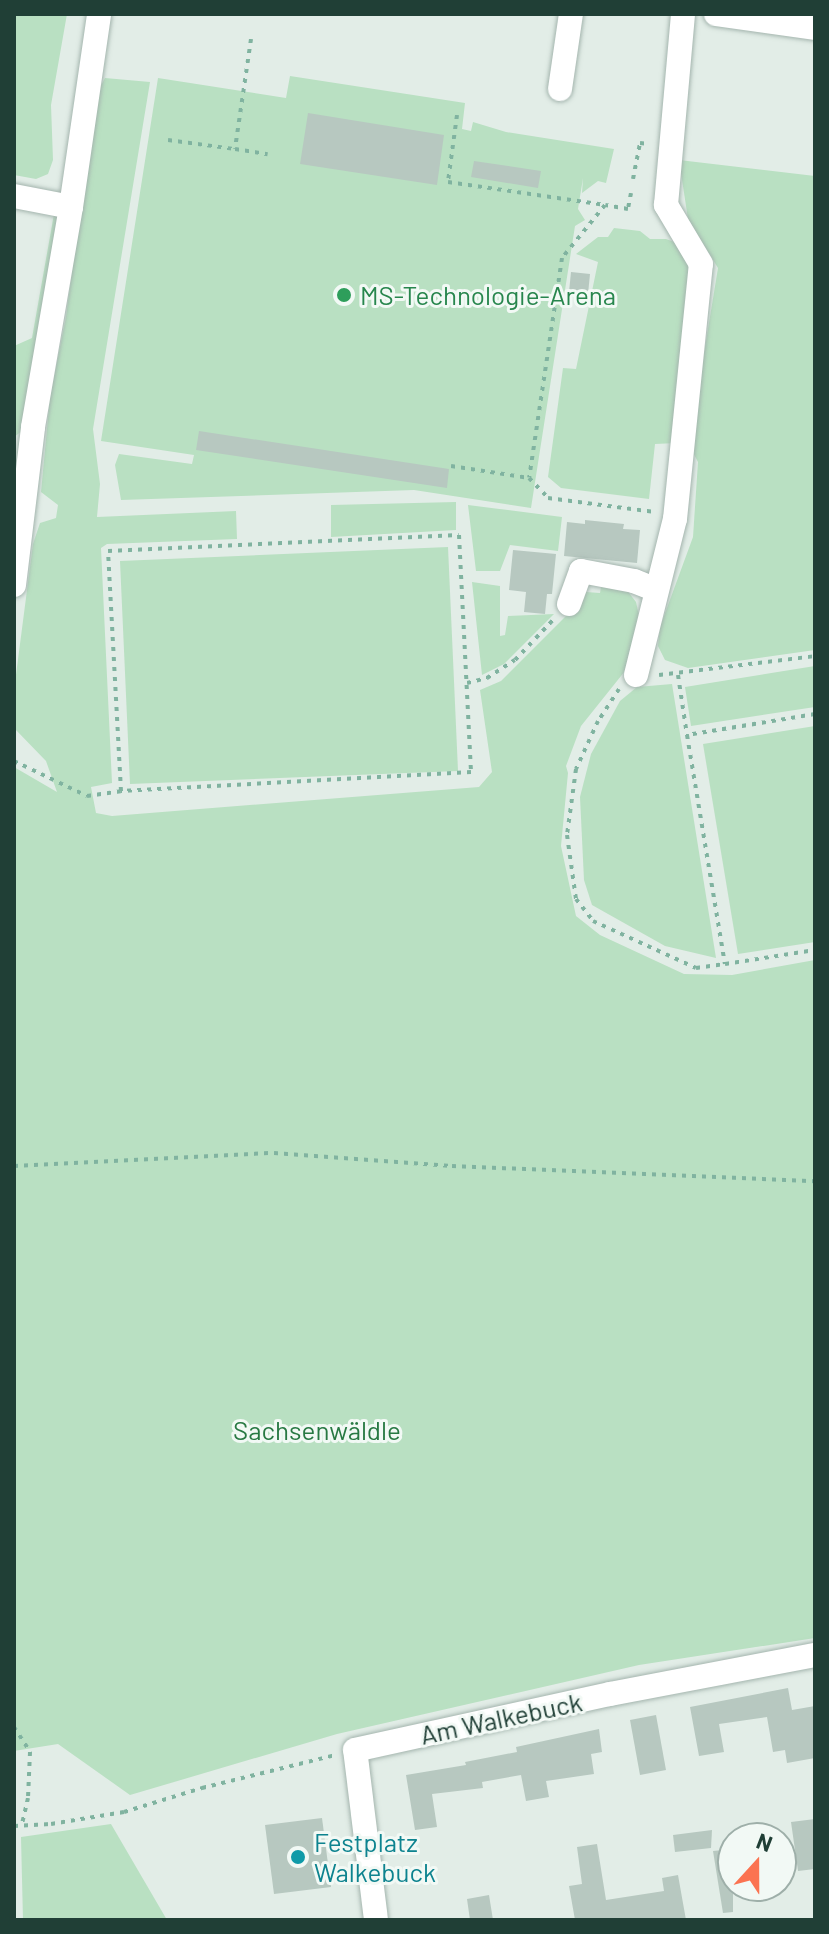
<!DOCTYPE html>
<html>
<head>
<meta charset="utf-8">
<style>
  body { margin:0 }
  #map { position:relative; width:829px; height:1934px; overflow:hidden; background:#e2ede7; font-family:Barlow,sans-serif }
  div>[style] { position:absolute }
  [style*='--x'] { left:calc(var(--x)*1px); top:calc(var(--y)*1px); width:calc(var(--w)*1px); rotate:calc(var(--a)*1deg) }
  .green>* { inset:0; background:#b9e0c2 }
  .building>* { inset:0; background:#b7c8c0 }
  .path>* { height:4px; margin-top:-2px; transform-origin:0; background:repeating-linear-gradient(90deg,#80b3a0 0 4px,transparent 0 10px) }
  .roads { filter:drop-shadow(0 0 2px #a4b5ae) drop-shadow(0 0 2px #a4b5ae) }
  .minor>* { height:24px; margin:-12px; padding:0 12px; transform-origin:12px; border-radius:12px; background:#fff }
  .dots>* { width:22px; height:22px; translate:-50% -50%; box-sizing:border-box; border:4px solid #f2f9f5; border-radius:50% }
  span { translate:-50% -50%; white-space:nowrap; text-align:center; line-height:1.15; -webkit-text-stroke:6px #f2f9f5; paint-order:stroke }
  .leisure-label { font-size:26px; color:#27864d }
  .left { translate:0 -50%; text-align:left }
  .park-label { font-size:26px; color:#287943 }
  .street-label { font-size:26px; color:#203f36 }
  .culture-label { font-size:26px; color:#0d838f }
  .frame { position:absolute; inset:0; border:16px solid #203f36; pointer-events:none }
  .north { position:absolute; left:717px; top:1822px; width:80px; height:80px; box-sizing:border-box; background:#f2f9f5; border:2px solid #9eafa9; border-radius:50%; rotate:21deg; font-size:22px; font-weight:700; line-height:32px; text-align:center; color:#203f36 }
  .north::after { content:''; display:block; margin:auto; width:28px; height:36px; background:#fb7351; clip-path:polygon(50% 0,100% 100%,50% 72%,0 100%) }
</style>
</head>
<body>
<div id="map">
  <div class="green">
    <i style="clip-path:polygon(14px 14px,67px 14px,51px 105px,53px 160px,48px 174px,36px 179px,14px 175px)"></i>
    <i style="clip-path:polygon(290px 76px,465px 103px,462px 129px,471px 131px,473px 122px,506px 132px,614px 149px,606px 183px,598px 181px,582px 193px,583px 178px,578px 209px,585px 220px,575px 226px,531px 508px,414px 490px,121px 500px,115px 465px,119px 454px,192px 464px,194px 455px,101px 441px,158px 78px,286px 98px)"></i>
    <i style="clip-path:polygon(105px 78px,150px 82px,93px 429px,100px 484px,97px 517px,236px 511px,237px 539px,107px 544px,101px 548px,112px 783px,91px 787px,96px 813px,112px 816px,479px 787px,492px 772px,480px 690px,501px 681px,581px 601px,586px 592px,600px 593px,602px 581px,626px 589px,636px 602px,640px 620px,625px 671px,581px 726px,566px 766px,568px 773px,561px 846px,576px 916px,600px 935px,684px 974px,732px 975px,815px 960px,815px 1638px,639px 1665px,337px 1734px,130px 1795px,58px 1744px,14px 1751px,14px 767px,57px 792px,46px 761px,14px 728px,14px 690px,33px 544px,40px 523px,56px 518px,58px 505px,41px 492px,50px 397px,66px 317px,95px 97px)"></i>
    <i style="clip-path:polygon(679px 160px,815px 176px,815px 650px,688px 668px,665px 660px,658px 646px,660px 627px,693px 537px,698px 462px,689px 445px,718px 268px,688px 219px)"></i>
    <i style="clip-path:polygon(60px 212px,22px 431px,14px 437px,14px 346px,32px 338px,54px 214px)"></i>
    <i style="clip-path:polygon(614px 228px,640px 231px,650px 239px,666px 239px,680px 244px,690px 263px,677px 443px,655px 444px,649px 499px,561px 488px,548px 477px,563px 368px,576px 369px,598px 262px,576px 254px,598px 237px,608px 237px)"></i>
    <i style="clip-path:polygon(456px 502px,456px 530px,331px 537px,331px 505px)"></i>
    <i style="clip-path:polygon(468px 505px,562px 517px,558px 551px,510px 545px,500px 571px,476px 571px)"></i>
    <i style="clip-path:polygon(448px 547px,458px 771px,130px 784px,120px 561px)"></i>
    <i style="clip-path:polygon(472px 582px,500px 586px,500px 636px,505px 635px,508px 616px,554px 614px,504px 664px,482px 675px)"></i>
    <i style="clip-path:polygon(815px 666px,815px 707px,691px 726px,685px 687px)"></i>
    <i style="clip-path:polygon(672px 684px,716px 958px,665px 946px,592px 905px,584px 880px,580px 797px,591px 754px,620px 701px,637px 687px)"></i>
    <i style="clip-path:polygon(815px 726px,815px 942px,738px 954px,703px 744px)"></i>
    <i style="clip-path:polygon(111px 1824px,167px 1920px,23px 1920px,21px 1837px)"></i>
  </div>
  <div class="building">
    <i style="clip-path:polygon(308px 113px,444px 135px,437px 185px,300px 164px)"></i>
    <i style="clip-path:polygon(474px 161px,541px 171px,538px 188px,471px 177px)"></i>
    <i style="clip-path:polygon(571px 272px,590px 274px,588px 294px,569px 292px)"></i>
    <i style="clip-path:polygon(199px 431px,449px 469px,447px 488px,196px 450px)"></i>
    <i style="clip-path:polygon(585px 520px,624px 524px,623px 529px,640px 530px,637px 563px,564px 556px,567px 522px,585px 524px)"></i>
    <i style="clip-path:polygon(513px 550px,556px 554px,552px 594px,547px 594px,545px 614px,524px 612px,526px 592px,509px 590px)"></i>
    <i style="clip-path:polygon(788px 1688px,792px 1710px,815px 1706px,815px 1758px,787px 1763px,785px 1750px,773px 1752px,767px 1717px,719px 1724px,724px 1752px,699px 1756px,690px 1707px)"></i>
    <i style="clip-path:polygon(656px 1715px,666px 1770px,640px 1775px,630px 1720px)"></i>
    <i style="clip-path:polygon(599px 1729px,602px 1752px,591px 1754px,594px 1774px,546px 1781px,549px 1797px,526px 1801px,521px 1775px,482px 1782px,483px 1788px,432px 1794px,437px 1827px,415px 1830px,406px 1775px,466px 1765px,465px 1762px,517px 1752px,516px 1747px)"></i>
    <i style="clip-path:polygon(322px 1818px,331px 1887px,274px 1894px,265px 1825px)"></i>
    <i style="clip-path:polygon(815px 1819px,815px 1869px,798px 1871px,791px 1822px)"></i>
    <i style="clip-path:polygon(712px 1830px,711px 1848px,675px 1852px,673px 1835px)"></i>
    <i style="clip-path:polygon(597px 1844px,606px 1900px,664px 1891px,662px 1878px,678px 1875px,686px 1920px,575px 1920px,569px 1886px,582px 1884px,577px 1847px)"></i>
    <i style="clip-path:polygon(733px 1849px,733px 1912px,723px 1913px,713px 1851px)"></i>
    <i style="clip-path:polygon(489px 1895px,493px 1920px,470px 1920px,467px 1899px)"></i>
  </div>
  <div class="path">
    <i style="--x:251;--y:39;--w:111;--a:98.3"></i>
    <i style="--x:235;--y:149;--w:33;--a:9"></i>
    <i style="--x:457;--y:115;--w:68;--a:97.7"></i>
    <i style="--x:448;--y:182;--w:159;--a:8.3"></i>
    <i style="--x:168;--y:140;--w:68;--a:7.7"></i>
    <i style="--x:633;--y:179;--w:37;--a:-79"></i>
    <i style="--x:640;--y:143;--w:9;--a:6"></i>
    <i style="--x:631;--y:193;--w:16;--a:101"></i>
    <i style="--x:628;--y:209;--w:23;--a:-170"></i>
    <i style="--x:605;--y:205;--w:68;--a:129.1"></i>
    <i style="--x:562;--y:258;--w:222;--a:98.5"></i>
    <i style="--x:529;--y:478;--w:28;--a:46"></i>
    <i style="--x:548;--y:498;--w:108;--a:7.5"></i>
    <i style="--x:451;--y:466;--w:79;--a:8.7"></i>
    <i style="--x:459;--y:535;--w:237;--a:87.1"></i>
    <i style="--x:471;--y:772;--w:351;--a:176.9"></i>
    <i style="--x:121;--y:791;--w:240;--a:-93.1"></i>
    <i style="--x:108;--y:551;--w:351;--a:-2.6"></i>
    <i style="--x:659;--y:675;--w:157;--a:-6.9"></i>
    <i style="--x:678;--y:675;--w:61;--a:81.5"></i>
    <i style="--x:467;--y:683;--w:21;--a:-14"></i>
    <i style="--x:487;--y:678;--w:33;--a:-33"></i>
    <i style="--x:515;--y:660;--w:55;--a:-46.5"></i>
    <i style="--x:619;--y:689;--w:38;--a:123"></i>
    <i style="--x:598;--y:721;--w:53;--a:114.6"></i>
    <i style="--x:576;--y:769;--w:67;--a:97.8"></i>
    <i style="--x:567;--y:835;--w:65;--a:82"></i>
    <i style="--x:576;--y:899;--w:28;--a:52"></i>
    <i style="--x:593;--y:921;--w:113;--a:24.5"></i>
    <i style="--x:696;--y:968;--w:29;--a:-8"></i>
    <i style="--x:815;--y:714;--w:130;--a:170.7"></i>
    <i style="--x:687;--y:735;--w:232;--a:80.6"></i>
    <i style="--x:725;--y:964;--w:91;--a:-8.8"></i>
    <i style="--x:14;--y:761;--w:81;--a:25.6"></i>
    <i style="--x:87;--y:796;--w:34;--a:-8"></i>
    <i style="--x:14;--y:1166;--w:260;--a:-2.9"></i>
    <i style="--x:274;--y:1153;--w:178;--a:4.2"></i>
    <i style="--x:452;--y:1166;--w:363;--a:2.4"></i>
    <i style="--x:14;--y:1727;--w:30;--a:57"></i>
    <i style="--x:30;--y:1752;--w:46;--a:92.5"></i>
    <i style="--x:28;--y:1798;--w:28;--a:103"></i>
    <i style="--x:14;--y:1826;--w:37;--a:-3"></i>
    <i style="--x:51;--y:1824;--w:74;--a:-9.3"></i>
    <i style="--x:124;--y:1812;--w:82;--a:-17.1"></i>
    <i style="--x:202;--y:1788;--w:137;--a:-13.9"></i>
  </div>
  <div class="roads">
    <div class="minor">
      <i style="--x:716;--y:14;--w:100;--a:8"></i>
      <i style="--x:560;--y:89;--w:76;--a:-81.7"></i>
      <i style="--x:14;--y:196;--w:58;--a:10.9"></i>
      <i style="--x:71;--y:207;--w:195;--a:-81.7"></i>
      <i style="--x:14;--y:585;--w:159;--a:-83.1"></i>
      <i style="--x:33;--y:427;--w:223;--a:-80.2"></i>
      <i style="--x:569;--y:604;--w:35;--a:-70"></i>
      <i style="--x:581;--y:571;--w:54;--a:10.7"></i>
      <i style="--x:634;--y:581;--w:24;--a:22"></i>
      <i style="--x:636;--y:675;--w:161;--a:-76"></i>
      <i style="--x:675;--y:519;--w:256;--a:-84.2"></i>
      <i style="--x:701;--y:264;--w:69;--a:-120.7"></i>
      <i style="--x:666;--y:205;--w:192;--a:-84.9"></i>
      <i style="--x:376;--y:1920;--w:171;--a:-97"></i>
      <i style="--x:355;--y:1750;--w:261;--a:-12.4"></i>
      <i style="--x:610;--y:1694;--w:209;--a:-10.8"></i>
    </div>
  </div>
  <div class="dots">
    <i style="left:344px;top:295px;background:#2e9e5b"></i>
    <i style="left:298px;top:1857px;background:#0f9aa8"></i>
  </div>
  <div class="leisure-label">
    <span class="left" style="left:360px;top:295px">MS-Technologie-Arena</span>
  </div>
  <div class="park-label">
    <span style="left:317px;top:1430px">Sachsenwäldle</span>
  </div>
  <div class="street-label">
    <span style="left:501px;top:1718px;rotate:-12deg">Am Walkebuck</span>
  </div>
  <div class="culture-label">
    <span class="left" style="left:314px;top:1857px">Festplatz<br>Walkebuck</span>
  </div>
  <div class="frame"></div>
  <div class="north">N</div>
</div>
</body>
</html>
